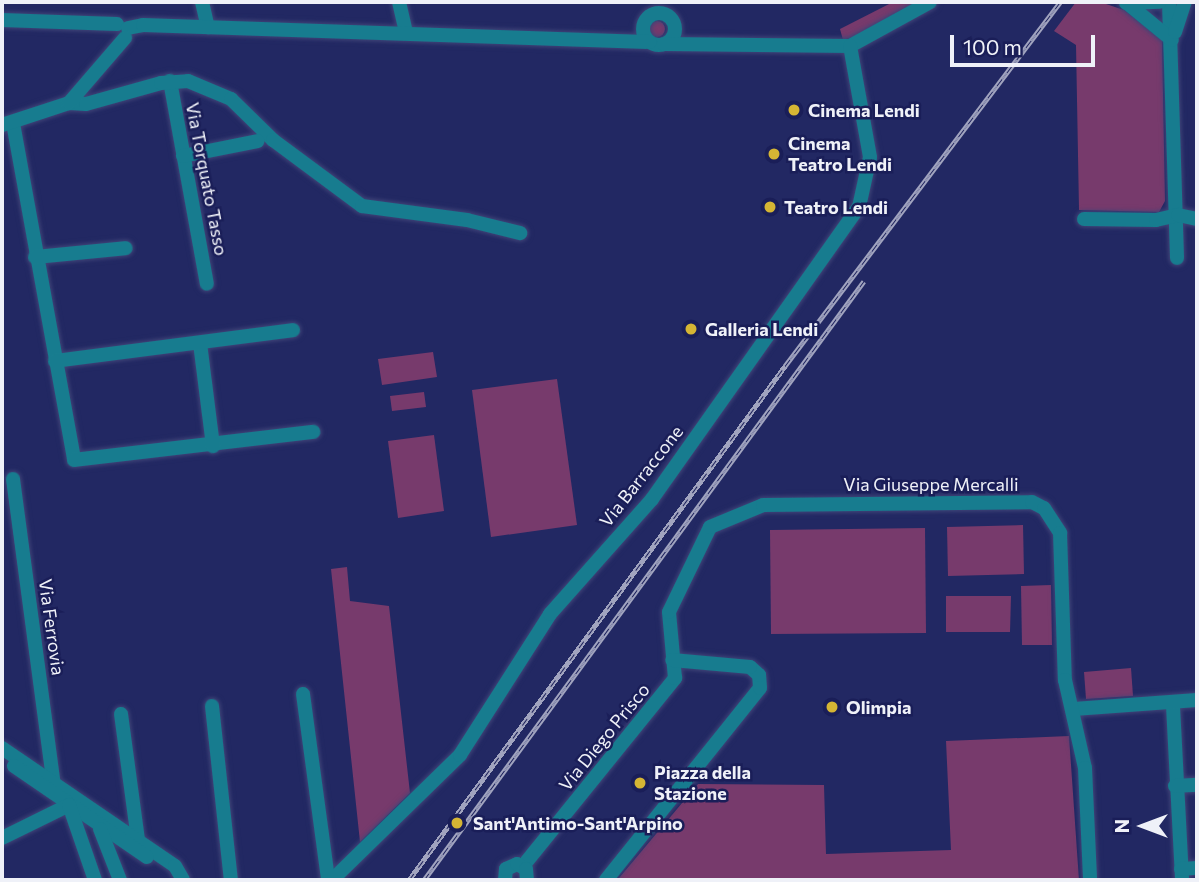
<!DOCTYPE html>
<html>
<head>
<meta charset="utf-8">
<style>
  body { margin:0 }
  #map { position:relative; width:1199px; height:882px; overflow:hidden; background:#222863; font-family:Commissioner,sans-serif }
  div>[style] { position:absolute }
  [style*='--x'] { left:calc(var(--x)*1px); top:calc(var(--y)*1px); width:calc(var(--w)*1px); rotate:calc(var(--a)*1deg) }
  .green>* { inset:0; background:#773a6c }
  .round { border-radius:50% }
  .roads { filter:drop-shadow(0 0 2px #3f4478) drop-shadow(0 0 2px #3f4478) }
  .minor>* { height:14px; margin:-7px; padding:0 7px; transform-origin:7px; border-radius:7px; background:#177c8f }
  .minor>.ring { margin:-7px; padding:0; box-sizing:content-box; background:none; border:14px solid #177c8f; border-radius:50% }
  .rail>* { height:5px; margin-top:-2.5px; transform-origin:0; background:repeating-linear-gradient(90deg,#1a1e58 0 8px,#a1a4bf 0 16px); box-sizing:border-box; border-block:2px solid #a1a4bf }
  .dots>* { width:19px; height:19px; translate:-50% -50%; box-sizing:border-box; border:4px solid #1a1e58; border-radius:50% }
  span { translate:-50% -50%; white-space:nowrap; text-align:center; line-height:1.15; -webkit-text-stroke:5px #1a1e58; paint-order:stroke }
  .poi-label { font-size:18px; color:#eff1f8; font-weight:700 }
  .left { translate:0 -50%; text-align:left }
  .street-label { font-size:18px; color:#eff1f8 }
  .frame { position:absolute; inset:0; border:4px solid #eff1f8; pointer-events:none }
  .north { position:absolute; left:1108px; top:791px; width:70px; height:70px; -webkit-text-stroke:5px #1a1e58; paint-order:stroke; rotate:270deg; font-size:19px; font-weight:700; line-height:28px; text-align:center; color:#eff1f8 }
  .north::after { content:''; display:block; margin:auto; width:24px; height:32px; background:#eff1f8; clip-path:polygon(50% 0,100% 100%,50% 72%,0 100%) }
  .scale { position:absolute; left:950px; top:35px; width:145px; height:32px; box-sizing:border-box; border:4px solid #eff1f8; border-top:0; padding-left:9px; font-size:21px; line-height:24px; white-space:nowrap; color:#eff1f8; -webkit-text-stroke:5px #1a1e58; paint-order:stroke }
</style>
</head>
<body>
<div id="map">
  <div class="green">
    <i style="clip-path:polygon(893px 2px,925px 2px,870px 32px,843px 40px,840px 29px)"></i>
    <i style="clip-path:polygon(1076px 2px,1100px 2px,1124px 10px,1162px 40px,1165px 201px,1159px 212px,1079px 210px,1076px 45px,1054px 31px)"></i>
    <i class="round" style="left:649px;top:21px;width:16px;height:16px"></i>
    <i style="clip-path:polygon(433px 352px,437px 377px,382px 385px,378px 359px)"></i>
    <i style="clip-path:polygon(557px 379px,577px 525px,491px 537px,472px 390px)"></i>
    <i style="clip-path:polygon(424px 392px,426px 407px,392px 411px,390px 396px)"></i>
    <i style="clip-path:polygon(434px 435px,444px 511px,398px 518px,388px 441px)"></i>
    <i style="clip-path:polygon(1023px 525px,1024px 574px,948px 576px,947px 527px)"></i>
    <i style="clip-path:polygon(925px 528px,926px 633px,771px 634px,770px 530px)"></i>
    <i style="clip-path:polygon(347px 567px,350px 601px,389px 606px,410px 793px,360px 842px,331px 569px)"></i>
    <i style="clip-path:polygon(1051px 585px,1052px 645px,1022px 645px,1021px 586px)"></i>
    <i style="clip-path:polygon(946px 596px,1011px 596px,1010px 632px,946px 632px)"></i>
    <i style="clip-path:polygon(1131px 668px,1133px 696px,1086px 699px,1084px 672px)"></i>
    <i style="clip-path:polygon(1069px 736px,1079px 880px,619px 878px,698px 784px,824px 785px,826px 854px,951px 850px,946px 741px)"></i>
  </div>
  <div class="roads">
    <div class="minor">
      <i style="--x:202;--y:2;--w:26;--a:77"></i>
      <i style="--x:399;--y:2;--w:32;--a:77"></i>
      <i style="--x:1169;--y:2;--w:256;--a:88.2"></i>
      <i style="--x:1126;--y:3;--w:34;--a:-2"></i>
      <i style="--x:1127;--y:3;--w:58;--a:39.4"></i>
      <i class="ring" style="left:643px;top:13px;width:18px;height:18px"></i>
      <i style="--x:2;--y:20;--w:115;--a:2"></i>
      <i style="--x:128;--y:28;--w:15;--a:-11"></i>
      <i style="--x:143;--y:25;--w:507;--a:1.92"></i>
      <i style="--x:1175;--y:32;--w:32;--a:-72"></i>
      <i style="--x:664;--y:44;--w:186;--a:0.6"></i>
      <i style="--x:850;--y:46;--w:91;--a:-28.8"></i>
      <i style="--x:170;--y:81;--w:206;--a:79.7"></i>
      <i style="--x:69;--y:103;--w:17;--a:3"></i>
      <i style="--x:86;--y:104;--w:78;--a:-15.6"></i>
      <i style="--x:161;--y:83;--w:27;--a:-4"></i>
      <i style="--x:188;--y:81;--w:47;--a:22.7"></i>
      <i style="--x:231;--y:99;--w:59;--a:44.3"></i>
      <i style="--x:273;--y:140;--w:111;--a:36.6"></i>
      <i style="--x:362;--y:206;--w:106;--a:7.6"></i>
      <i style="--x:467;--y:220;--w:55;--a:13.8"></i>
      <i style="--x:13;--y:123;--w:342;--a:79.7"></i>
      <i style="--x:74;--y:460;--w:241;--a:-6.7"></i>
      <i style="--x:2;--y:125;--w:71;--a:-18.2"></i>
      <i style="--x:69;--y:103;--w:86;--a:-49.3"></i>
      <i style="--x:183;--y:156;--w:76;--a:-11.3"></i>
      <i style="--x:1084;--y:219;--w:72;--a:0.8"></i>
      <i style="--x:1156;--y:220;--w:23;--a:-13"></i>
      <i style="--x:1178;--y:215;--w:19;--a:12"></i>
      <i style="--x:35;--y:257;--w:91;--a:-5.6"></i>
      <i style="--x:200;--y:343;--w:104;--a:82.8"></i>
      <i style="--x:55;--y:361;--w:240;--a:-7.4"></i>
      <i style="--x:13;--y:479;--w:304;--a:82.4"></i>
      <i style="--x:303;--y:694;--w:188;--a:82.3"></i>
      <i style="--x:212;--y:706;--w:175;--a:83.8"></i>
      <i style="--x:1173;--y:706;--w:174;--a:87"></i>
      <i style="--x:1074;--y:709;--w:123;--a:-4.2"></i>
      <i style="--x:121;--y:714;--w:127;--a:82.3"></i>
      <i style="--x:2;--y:748;--w:209;--a:34.3"></i>
      <i style="--x:175;--y:866;--w:16;--a:60"></i>
      <i style="--x:14;--y:766;--w:161;--a:34.4"></i>
      <i style="--x:1175;--y:786;--w:22;--a:-3"></i>
      <i style="--x:100;--y:829;--w:55;--a:68.6"></i>
      <i style="--x:2;--y:838;--w:75;--a:-26.2"></i>
      <i style="--x:69;--y:805;--w:79;--a:70.9"></i>
      <i style="--x:523;--y:866;--w:242;--a:-51"></i>
      <i style="--x:675;--y:678;--w:66;--a:-95.2"></i>
      <i style="--x:669;--y:612;--w:94;--a:-64.2"></i>
      <i style="--x:710;--y:527;--w:57;--a:-22.5"></i>
      <i style="--x:763;--y:505;--w:269;--a:-0.6"></i>
      <i style="--x:1032;--y:502;--w:13;--a:27"></i>
      <i style="--x:1044;--y:508;--w:30;--a:57"></i>
      <i style="--x:1060;--y:533;--w:147;--a:88.1"></i>
      <i style="--x:1065;--y:680;--w:90;--a:77.2"></i>
      <i style="--x:1085;--y:768;--w:112;--a:87.4"></i>
      <i style="--x:1181;--y:869;--w:16;--a:-4"></i>
      <i style="--x:332;--y:880;--w:179;--a:-44.3"></i>
      <i style="--x:460;--y:755;--w:167;--a:-57.4"></i>
      <i style="--x:550;--y:614;--w:154;--a:-48.4"></i>
      <i style="--x:652;--y:499;--w:358;--a:-54.7"></i>
      <i style="--x:859;--y:207;--w:51;--a:-77.6"></i>
      <i style="--x:870;--y:157;--w:113;--a:-100.2"></i>
      <i style="--x:505;--y:880;--w:11;--a:-85"></i>
      <i style="--x:506;--y:869;--w:12;--a:-24"></i>
      <i style="--x:517;--y:864;--w:10;--a:29"></i>
      <i style="--x:526;--y:869;--w:11;--a:85"></i>
      <i style="--x:606;--y:880;--w:246;--a:-51.3"></i>
      <i style="--x:760;--y:688;--w:13;--a:-94"></i>
      <i style="--x:759;--y:675;--w:12;--a:-138"></i>
      <i style="--x:750;--y:667;--w:78;--a:-174.9"></i>
    </div>
  </div>
  <div class="rail">
    <i style="--x:409;--y:880;--w:637;--a:-53.81"></i>
    <i style="--x:785;--y:366;--w:456;--a:-52.9"></i>
    <i style="--x:424;--y:880;--w:743;--a:-53.7"></i>
  </div>
  <div class="dots">
    <i style="left:794px;top:110px;background:#d5b534"></i>
    <i style="left:774px;top:154px;background:#d5b534"></i>
    <i style="left:770px;top:207px;background:#d5b534"></i>
    <i style="left:691px;top:329px;background:#d5b534"></i>
    <i style="left:832px;top:707px;background:#d5b534"></i>
    <i style="left:640px;top:783px;background:#d5b534"></i>
    <i style="left:457px;top:823px;background:#d5b534"></i>
  </div>
  <div class="poi-label">
    <span class="left" style="left:808px;top:110px">Cinema Lendi</span>
    <span class="left" style="left:788px;top:154px">Cinema<br>Teatro Lendi</span>
    <span class="left" style="left:784px;top:207px">Teatro Lendi</span>
    <span class="left" style="left:705px;top:329px">Galleria Lendi</span>
    <span class="left" style="left:846px;top:707px">Olimpia</span>
    <span class="left" style="left:654px;top:783px">Piazza della<br>Stazione</span>
    <span class="left" style="left:473px;top:823px">Sant'Antimo-Sant'Arpino</span>
  </div>
  <div class="street-label">
    <span style="left:207px;top:179px;rotate:79deg">Via Torquato Tasso</span>
    <span style="left:641px;top:476px;rotate:-52deg">Via Barraccone</span>
    <span style="left:931px;top:484px">Via Giuseppe Mercalli</span>
    <span style="left:52px;top:627px;rotate:82deg">Via Ferrovia</span>
    <span style="left:604px;top:737px;rotate:-51deg">Via Diego Prisco</span>
  </div>
  <div class="frame"></div>
  <div class="north">N</div>
  <div class="scale">100 m</div>
</div>
</body>
</html>
